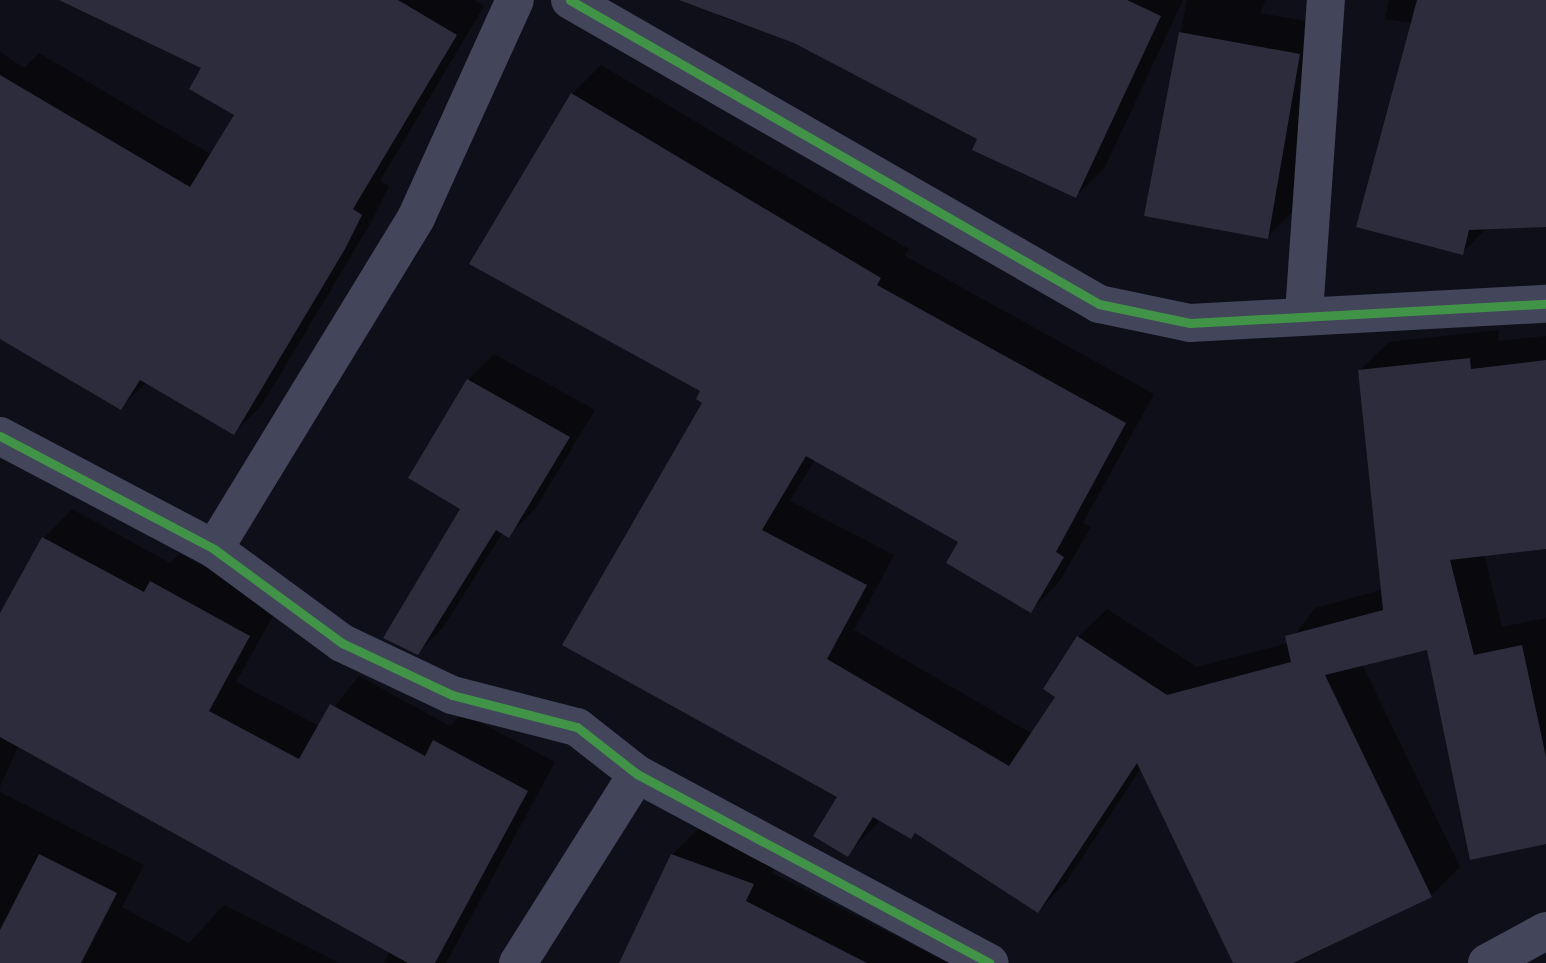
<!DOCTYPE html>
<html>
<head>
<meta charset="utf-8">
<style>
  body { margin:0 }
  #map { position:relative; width:1546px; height:963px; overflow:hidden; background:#0f0f1a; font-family:"Source Sans 3",sans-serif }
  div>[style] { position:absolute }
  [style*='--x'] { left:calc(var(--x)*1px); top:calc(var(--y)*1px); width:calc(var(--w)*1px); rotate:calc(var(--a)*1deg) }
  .shadow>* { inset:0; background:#0007 }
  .building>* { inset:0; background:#2c2c3d }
  .street>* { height:38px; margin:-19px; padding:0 19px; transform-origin:19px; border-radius:19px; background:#43455b }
  .cycleway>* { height:9px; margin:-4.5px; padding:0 4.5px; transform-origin:4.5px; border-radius:4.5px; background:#419447 }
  span { translate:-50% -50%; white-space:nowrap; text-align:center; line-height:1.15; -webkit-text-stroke:5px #0b0b1e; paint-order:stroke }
</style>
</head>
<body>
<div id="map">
  <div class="shadow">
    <i style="clip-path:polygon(66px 0,474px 0,484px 6px,380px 181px,389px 186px,373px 219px,262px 405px,234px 433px,147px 382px,121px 407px,0 333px,0 52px,24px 68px,39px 53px,212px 155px,236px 114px,203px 67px)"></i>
    <i style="clip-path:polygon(710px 0,826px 0,793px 40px,718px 16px,723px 5px)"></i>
    <i style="clip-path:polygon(893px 0,1183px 0,1105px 167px,1076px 196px,979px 138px)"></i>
    <i style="clip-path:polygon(1187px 0,1266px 0,1260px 13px,1329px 25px,1296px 208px,1267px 237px,1146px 215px)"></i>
    <i style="clip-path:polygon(1389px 0,1546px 0,1546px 226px,1487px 228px,1462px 253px,1413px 23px,1385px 19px)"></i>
    <i style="clip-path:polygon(601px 65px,909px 249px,905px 256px,1154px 394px,1083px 523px,1091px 527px,1059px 582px,1031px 611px,960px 542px,815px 459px,790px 501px,894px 555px,854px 630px,1031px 733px,1057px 696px,1078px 637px,1107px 609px,1197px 667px,1288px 643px,1315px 608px,1382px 590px,1360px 370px,1389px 342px,1498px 330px,1499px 341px,1546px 336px,1546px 547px,1484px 554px,1502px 627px,1546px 618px,1546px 842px,1428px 648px,1362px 664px,1460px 867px,1431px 896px,1289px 963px,1235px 963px,1141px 768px,1066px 882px,1038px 911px,916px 832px,911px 837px,881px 819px,847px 855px,840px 796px,703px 391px,572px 94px)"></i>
    <i style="clip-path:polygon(494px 354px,595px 410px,535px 509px,509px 535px,503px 532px,444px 626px,418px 653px,463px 508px,468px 380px)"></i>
    <i style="clip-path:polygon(72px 509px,170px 563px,180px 554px,278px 607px,236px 682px,319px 726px,359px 676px,450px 726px,463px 713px,555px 762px,446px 963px,384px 963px,390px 951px,18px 747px,0 787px,0 616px,44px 538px)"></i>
    <i style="clip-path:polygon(0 792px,144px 865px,122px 907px,189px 943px,224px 905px,339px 963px,0 963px)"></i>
    <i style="clip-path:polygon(700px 827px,780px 857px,772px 873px,948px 963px,619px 963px,672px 855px)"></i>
  </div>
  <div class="building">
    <i style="clip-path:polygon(59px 0,398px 0,457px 35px,353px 209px,362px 215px,345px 249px,234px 435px,140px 380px,121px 410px,0 339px,0 75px,190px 187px,234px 115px,189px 89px,201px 68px)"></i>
    <i style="clip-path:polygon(679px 0,1127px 0,1161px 16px,1076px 198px,972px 150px,977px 139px,794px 43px)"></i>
    <i style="clip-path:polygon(1417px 0,1546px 0,1546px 227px,1469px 230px,1463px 255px,1356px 227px)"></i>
    <i style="clip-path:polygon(1179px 32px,1300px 54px,1268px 239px,1144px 216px)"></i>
    <i style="clip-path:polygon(571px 93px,881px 278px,877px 285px,1126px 423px,1056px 552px,1064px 557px,1031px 613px,946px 563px,958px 542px,806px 456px,762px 530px,867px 585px,827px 659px,1009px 766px,1055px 697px,1043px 689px,1077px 636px,1167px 695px,1291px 662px,1285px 636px,1383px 610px,1358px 370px,1470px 358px,1471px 369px,1546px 360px,1546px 549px,1450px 560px,1474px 655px,1522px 645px,1546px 757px,1546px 844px,1470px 860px,1427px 650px,1325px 675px,1432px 897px,1293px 963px,1233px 963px,1137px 763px,1038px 913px,915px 833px,911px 839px,873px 817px,848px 857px,813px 836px,837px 797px,562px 645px,702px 403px,696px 399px,700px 391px,469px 264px)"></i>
    <i style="clip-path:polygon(467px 379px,570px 437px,509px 538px,496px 530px,418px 655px,383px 638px,460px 509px,408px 478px)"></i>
    <i style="clip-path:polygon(42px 537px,144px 592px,150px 581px,250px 636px,209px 711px,299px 759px,330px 704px,425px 756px,433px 740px,528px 791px,435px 963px,408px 963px,0 737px,0 613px)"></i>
    <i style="clip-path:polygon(39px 854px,117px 893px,81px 963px,0 963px,0 930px)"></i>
    <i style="clip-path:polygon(671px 854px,754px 884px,746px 901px,867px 963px,619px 963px)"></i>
  </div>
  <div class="street">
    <i style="--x:570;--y:0;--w:610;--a:29.88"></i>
    <i style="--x:1099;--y:304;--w:93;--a:11.8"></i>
    <i style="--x:1190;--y:323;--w:357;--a:-3.1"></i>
    <i style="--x:1304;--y:313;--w:314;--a:-86"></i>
    <i style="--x:0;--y:436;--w:242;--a:27.8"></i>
    <i style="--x:214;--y:549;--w:159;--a:36.3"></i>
    <i style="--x:342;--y:643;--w:122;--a:25.3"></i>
    <i style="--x:452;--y:695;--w:129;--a:14.4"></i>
    <i style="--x:577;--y:727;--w:76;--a:38.1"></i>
    <i style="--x:637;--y:774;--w:400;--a:28.2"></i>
    <i style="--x:214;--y:549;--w:388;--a:-58.6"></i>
    <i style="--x:416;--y:218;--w:239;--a:-65.6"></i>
    <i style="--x:518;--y:963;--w:223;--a:-57.8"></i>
    <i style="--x:1487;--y:963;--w:67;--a:-28.5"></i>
  </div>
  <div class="cycleway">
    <i style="--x:570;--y:0;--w:610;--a:29.88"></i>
    <i style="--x:1099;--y:304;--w:93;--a:11.8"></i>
    <i style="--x:1190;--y:323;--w:357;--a:-3.1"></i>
    <i style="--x:0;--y:436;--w:242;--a:27.8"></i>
    <i style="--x:214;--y:549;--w:159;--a:36.3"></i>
    <i style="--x:342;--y:643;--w:122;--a:25.3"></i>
    <i style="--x:452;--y:695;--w:129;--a:14.4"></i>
    <i style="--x:577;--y:727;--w:76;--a:38.1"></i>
    <i style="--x:637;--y:774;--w:400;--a:28.2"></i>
  </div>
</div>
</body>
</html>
